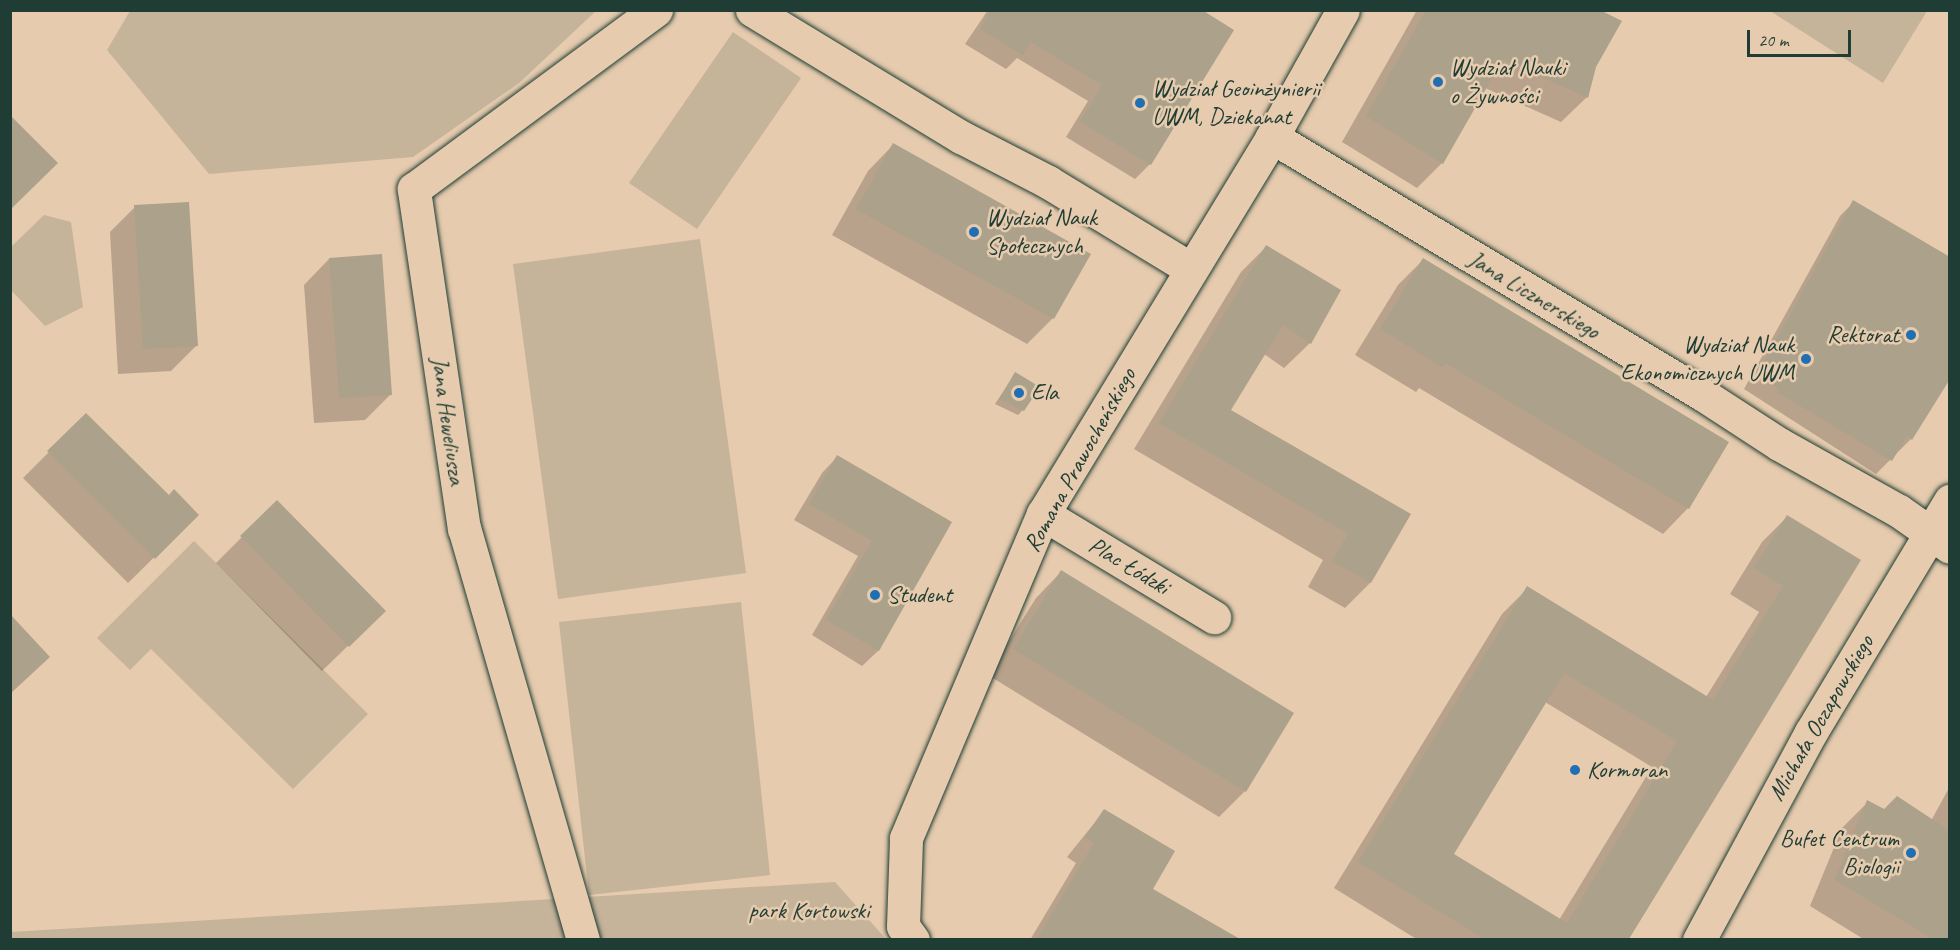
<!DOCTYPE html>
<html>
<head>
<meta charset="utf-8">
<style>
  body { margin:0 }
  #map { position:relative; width:1960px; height:950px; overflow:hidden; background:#e6cbae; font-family:Caveat,sans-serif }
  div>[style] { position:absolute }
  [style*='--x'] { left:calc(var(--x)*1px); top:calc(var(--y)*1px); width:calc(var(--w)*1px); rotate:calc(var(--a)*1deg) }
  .green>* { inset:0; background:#c5b39a }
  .shadow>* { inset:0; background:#0003 }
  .building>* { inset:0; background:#aca18a }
  .roads { filter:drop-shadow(0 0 2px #1f3d34) drop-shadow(0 0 2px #1f3d34) }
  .minor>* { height:33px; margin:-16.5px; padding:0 16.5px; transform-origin:16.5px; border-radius:16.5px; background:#e6cbae }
  .dots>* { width:16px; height:16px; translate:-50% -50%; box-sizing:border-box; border:3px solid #e6cbae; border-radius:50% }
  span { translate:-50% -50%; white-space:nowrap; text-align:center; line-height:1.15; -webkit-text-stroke:5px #e6cbae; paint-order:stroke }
  .poi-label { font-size:24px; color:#1f3d34 }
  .left { translate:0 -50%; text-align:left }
  .right { translate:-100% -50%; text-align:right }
  .street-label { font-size:24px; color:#1f3d34 }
  .park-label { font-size:24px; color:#274339 }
  .frame { position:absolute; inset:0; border:12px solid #1f3d34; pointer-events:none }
  .scale { position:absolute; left:1747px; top:30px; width:104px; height:27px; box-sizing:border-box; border:3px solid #1f3d34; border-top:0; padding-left:8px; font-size:18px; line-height:21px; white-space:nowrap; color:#1f3d34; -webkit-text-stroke:4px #e6cbae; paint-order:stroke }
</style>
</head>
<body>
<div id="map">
  <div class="green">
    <i style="clip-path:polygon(130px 11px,130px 10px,596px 11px,519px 83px,413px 157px,209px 174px,107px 50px)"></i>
    <i style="clip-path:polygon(1770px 11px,1927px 11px,1883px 83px)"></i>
    <i style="clip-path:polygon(733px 32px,801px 78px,697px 229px,629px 183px)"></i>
    <i style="clip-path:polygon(44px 215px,71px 222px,83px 307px,45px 326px,10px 289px,11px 247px)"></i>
    <i style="clip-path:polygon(700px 239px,746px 573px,558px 599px,513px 264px)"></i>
    <i style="clip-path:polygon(194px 541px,368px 714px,293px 789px,151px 649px,130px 670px,97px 638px)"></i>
    <i style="clip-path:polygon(741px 602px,770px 875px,589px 895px,559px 622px)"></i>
    <i style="clip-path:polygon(835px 882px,886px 939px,11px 940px,11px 932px)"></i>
  </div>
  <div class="shadow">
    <i style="clip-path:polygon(988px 10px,1199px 10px,1150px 164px,1135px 179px,1066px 137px,1088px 101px,1017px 58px,1006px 69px,965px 44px)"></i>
    <i style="clip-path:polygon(1417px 10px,1597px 10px,1594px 67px,1587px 97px,1561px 122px,1485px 88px,1442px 163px,1417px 188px,1342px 142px)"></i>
    <i style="clip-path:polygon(893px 145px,1089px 255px,1053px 318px,1027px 344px,832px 235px,868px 171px)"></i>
    <i style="clip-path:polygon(1854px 202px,1911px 439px,1876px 474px,1744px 389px,1840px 216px)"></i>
    <i style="clip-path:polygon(135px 207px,196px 346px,171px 371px,118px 374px,110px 232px)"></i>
    <i style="clip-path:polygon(1266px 247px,1310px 343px,1284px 368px,1264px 354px,1229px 410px,1409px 514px,1370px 583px,1345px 608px,1308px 587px,1323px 560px,1134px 449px,1241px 272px)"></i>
    <i style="clip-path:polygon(329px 259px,391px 394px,365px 420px,314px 423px,304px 285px)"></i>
    <i style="clip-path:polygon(1423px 260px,1688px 508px,1663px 534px,1419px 388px,1416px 392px,1355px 355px,1398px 285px)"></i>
    <i style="clip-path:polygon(1015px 374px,1023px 410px,1018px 415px,995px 404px)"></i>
    <i style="clip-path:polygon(86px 415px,168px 497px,197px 515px,128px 583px,23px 478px)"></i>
    <i style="clip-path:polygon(837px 457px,950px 523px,878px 651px,862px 666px,812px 635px,858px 556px,794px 520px,822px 473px)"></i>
    <i style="clip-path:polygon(277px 502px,358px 636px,322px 671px,216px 563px)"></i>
    <i style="clip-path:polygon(evenodd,1787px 517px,1859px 561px,1627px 940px,1418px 940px,1334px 888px,1502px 614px,1528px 588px,1706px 697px,1759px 612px,1730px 594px,1762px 542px,1787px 517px,1545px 702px,1652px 767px,1559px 920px,1452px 855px,1545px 702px)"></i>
    <i style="clip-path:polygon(1061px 572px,1292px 714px,1245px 791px,1219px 817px,988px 675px,1036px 598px)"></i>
    <i style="clip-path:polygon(1950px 786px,1950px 940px,1865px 940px,1810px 906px,1842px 828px,1868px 802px,1884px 811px,1931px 821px)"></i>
    <i style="clip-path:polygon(1104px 811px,1151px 889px,1237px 940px,1030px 940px,1076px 863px,1067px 857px)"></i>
  </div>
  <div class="building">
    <i style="clip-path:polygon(991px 10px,1202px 10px,1234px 30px,1151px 165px,1080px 122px,1102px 85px,1031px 42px,1023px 55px,980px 29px)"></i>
    <i style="clip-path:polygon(1426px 10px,1600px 10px,1622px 21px,1596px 67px,1588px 98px,1503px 59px,1443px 164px,1366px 116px)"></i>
    <i style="clip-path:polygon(10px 115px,58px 163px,10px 210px)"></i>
    <i style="clip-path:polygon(893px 143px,1091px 254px,1054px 319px,856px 209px)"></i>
    <i style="clip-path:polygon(1853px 200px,1950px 257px,1950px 379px,1912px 440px,1907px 436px,1892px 461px,1777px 392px,1779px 389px,1757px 375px)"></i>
    <i style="clip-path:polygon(189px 202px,198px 346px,143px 349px,134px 205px)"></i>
    <i style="clip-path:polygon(1266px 245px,1341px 290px,1311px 344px,1283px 325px,1231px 410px,1411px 514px,1371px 583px,1332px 561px,1348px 534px,1159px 423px)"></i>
    <i style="clip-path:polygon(382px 254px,392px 395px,339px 398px,329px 258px)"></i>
    <i style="clip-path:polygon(1423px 258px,1729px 442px,1689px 509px,1445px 363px,1442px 367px,1380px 329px)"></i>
    <i style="clip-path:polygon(1015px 372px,1040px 387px,1024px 411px,999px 399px)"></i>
    <i style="clip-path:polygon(86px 413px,169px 495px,174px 489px,199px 515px,155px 559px,47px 451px)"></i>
    <i style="clip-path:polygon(837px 455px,952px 522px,879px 651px,826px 620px,872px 541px,809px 504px)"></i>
    <i style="clip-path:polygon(277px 500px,386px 611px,349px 647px,240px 536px)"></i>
    <i style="clip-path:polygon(evenodd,1787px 515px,1861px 560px,1629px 939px,1485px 939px,1358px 862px,1527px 586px,1713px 700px,1783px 586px,1754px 568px,1787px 515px,1564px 673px,1677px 741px,1567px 923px,1454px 854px,1564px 673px)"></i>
    <i style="clip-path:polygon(1061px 570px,1294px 713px,1246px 792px,1013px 649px)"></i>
    <i style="clip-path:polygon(10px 614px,50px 657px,10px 694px)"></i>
    <i style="clip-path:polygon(1897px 796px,1950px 831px,1950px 939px,1933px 939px,1835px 880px,1867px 800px,1884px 809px)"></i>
    <i style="clip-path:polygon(1104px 809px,1175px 851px,1153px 889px,1240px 939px,1037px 939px,1094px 843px,1085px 837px)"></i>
  </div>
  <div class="roads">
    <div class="minor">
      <i style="--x:752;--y:10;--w:245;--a:31.3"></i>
      <i style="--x:961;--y:137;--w:98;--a:27.3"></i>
      <i style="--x:1048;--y:182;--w:167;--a:31.3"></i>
      <i style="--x:1272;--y:137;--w:501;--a:30.87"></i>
      <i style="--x:1702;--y:394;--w:92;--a:33"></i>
      <i style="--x:1779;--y:444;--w:137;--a:29.2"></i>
      <i style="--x:1899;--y:511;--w:62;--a:35.2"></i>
      <i style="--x:1043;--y:514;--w:200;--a:31.1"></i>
      <i style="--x:583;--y:940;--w:428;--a:-106.1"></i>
      <i style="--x:464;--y:529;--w:344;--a:-98.4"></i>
      <i style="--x:414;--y:189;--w:301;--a:-36.5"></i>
      <i style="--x:913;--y:940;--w:17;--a:-126"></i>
      <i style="--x:903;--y:926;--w:88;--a:-88"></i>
      <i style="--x:906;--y:838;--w:352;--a:-67.1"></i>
      <i style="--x:1043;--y:514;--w:441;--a:-58.7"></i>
      <i style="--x:1272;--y:137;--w:145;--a:-60.8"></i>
      <i style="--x:1699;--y:940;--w:236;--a:-61.7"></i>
      <i style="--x:1811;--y:732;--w:270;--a:-59"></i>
    </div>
  </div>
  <div class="dots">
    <i style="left:1438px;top:82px;background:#1f6fb2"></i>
    <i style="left:1140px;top:103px;background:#1f6fb2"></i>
    <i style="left:974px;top:232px;background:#1f6fb2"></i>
    <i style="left:1911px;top:335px;background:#1f6fb2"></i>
    <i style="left:1806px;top:359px;background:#1f6fb2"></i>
    <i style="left:1019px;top:393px;background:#1f6fb2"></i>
    <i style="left:875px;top:595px;background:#1f6fb2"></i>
    <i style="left:1575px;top:770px;background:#1f6fb2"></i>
    <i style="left:1911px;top:853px;background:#1f6fb2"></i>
  </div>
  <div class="poi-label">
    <span class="left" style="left:1450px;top:82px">Wydział Nauki<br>o Żywności</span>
    <span class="left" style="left:1152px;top:103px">Wydział Geoinżynierii<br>UWM, Dziekanat</span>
    <span class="left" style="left:986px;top:232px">Wydział Nauk<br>Społecznych</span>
    <span class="right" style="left:1899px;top:335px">Rektorat</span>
    <span class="right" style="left:1794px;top:359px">Wydział Nauk<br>Ekonomicznych UWM</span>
    <span class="left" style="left:1031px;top:393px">Ela</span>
    <span class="left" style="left:887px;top:595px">Student</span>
    <span class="left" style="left:1587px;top:770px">Kormoran</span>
    <span class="right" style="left:1899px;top:853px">Bufet Centrum<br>Biologii</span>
  </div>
  <div class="street-label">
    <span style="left:1534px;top:295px;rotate:31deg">Jana Licznerskiego</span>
    <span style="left:448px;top:421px;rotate:82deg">Jana Heweliusza</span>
    <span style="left:1080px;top:460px;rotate:-61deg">Romana Prawocheńskiego</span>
    <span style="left:1129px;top:566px;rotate:31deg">Plac Łódzki</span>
    <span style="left:1821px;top:718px;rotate:-60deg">Michała Oczapowskiego</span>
  </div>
  <div class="park-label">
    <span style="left:809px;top:911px">park Kortowski</span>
  </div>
  <div class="frame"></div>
  <div class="scale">20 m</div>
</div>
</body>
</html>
